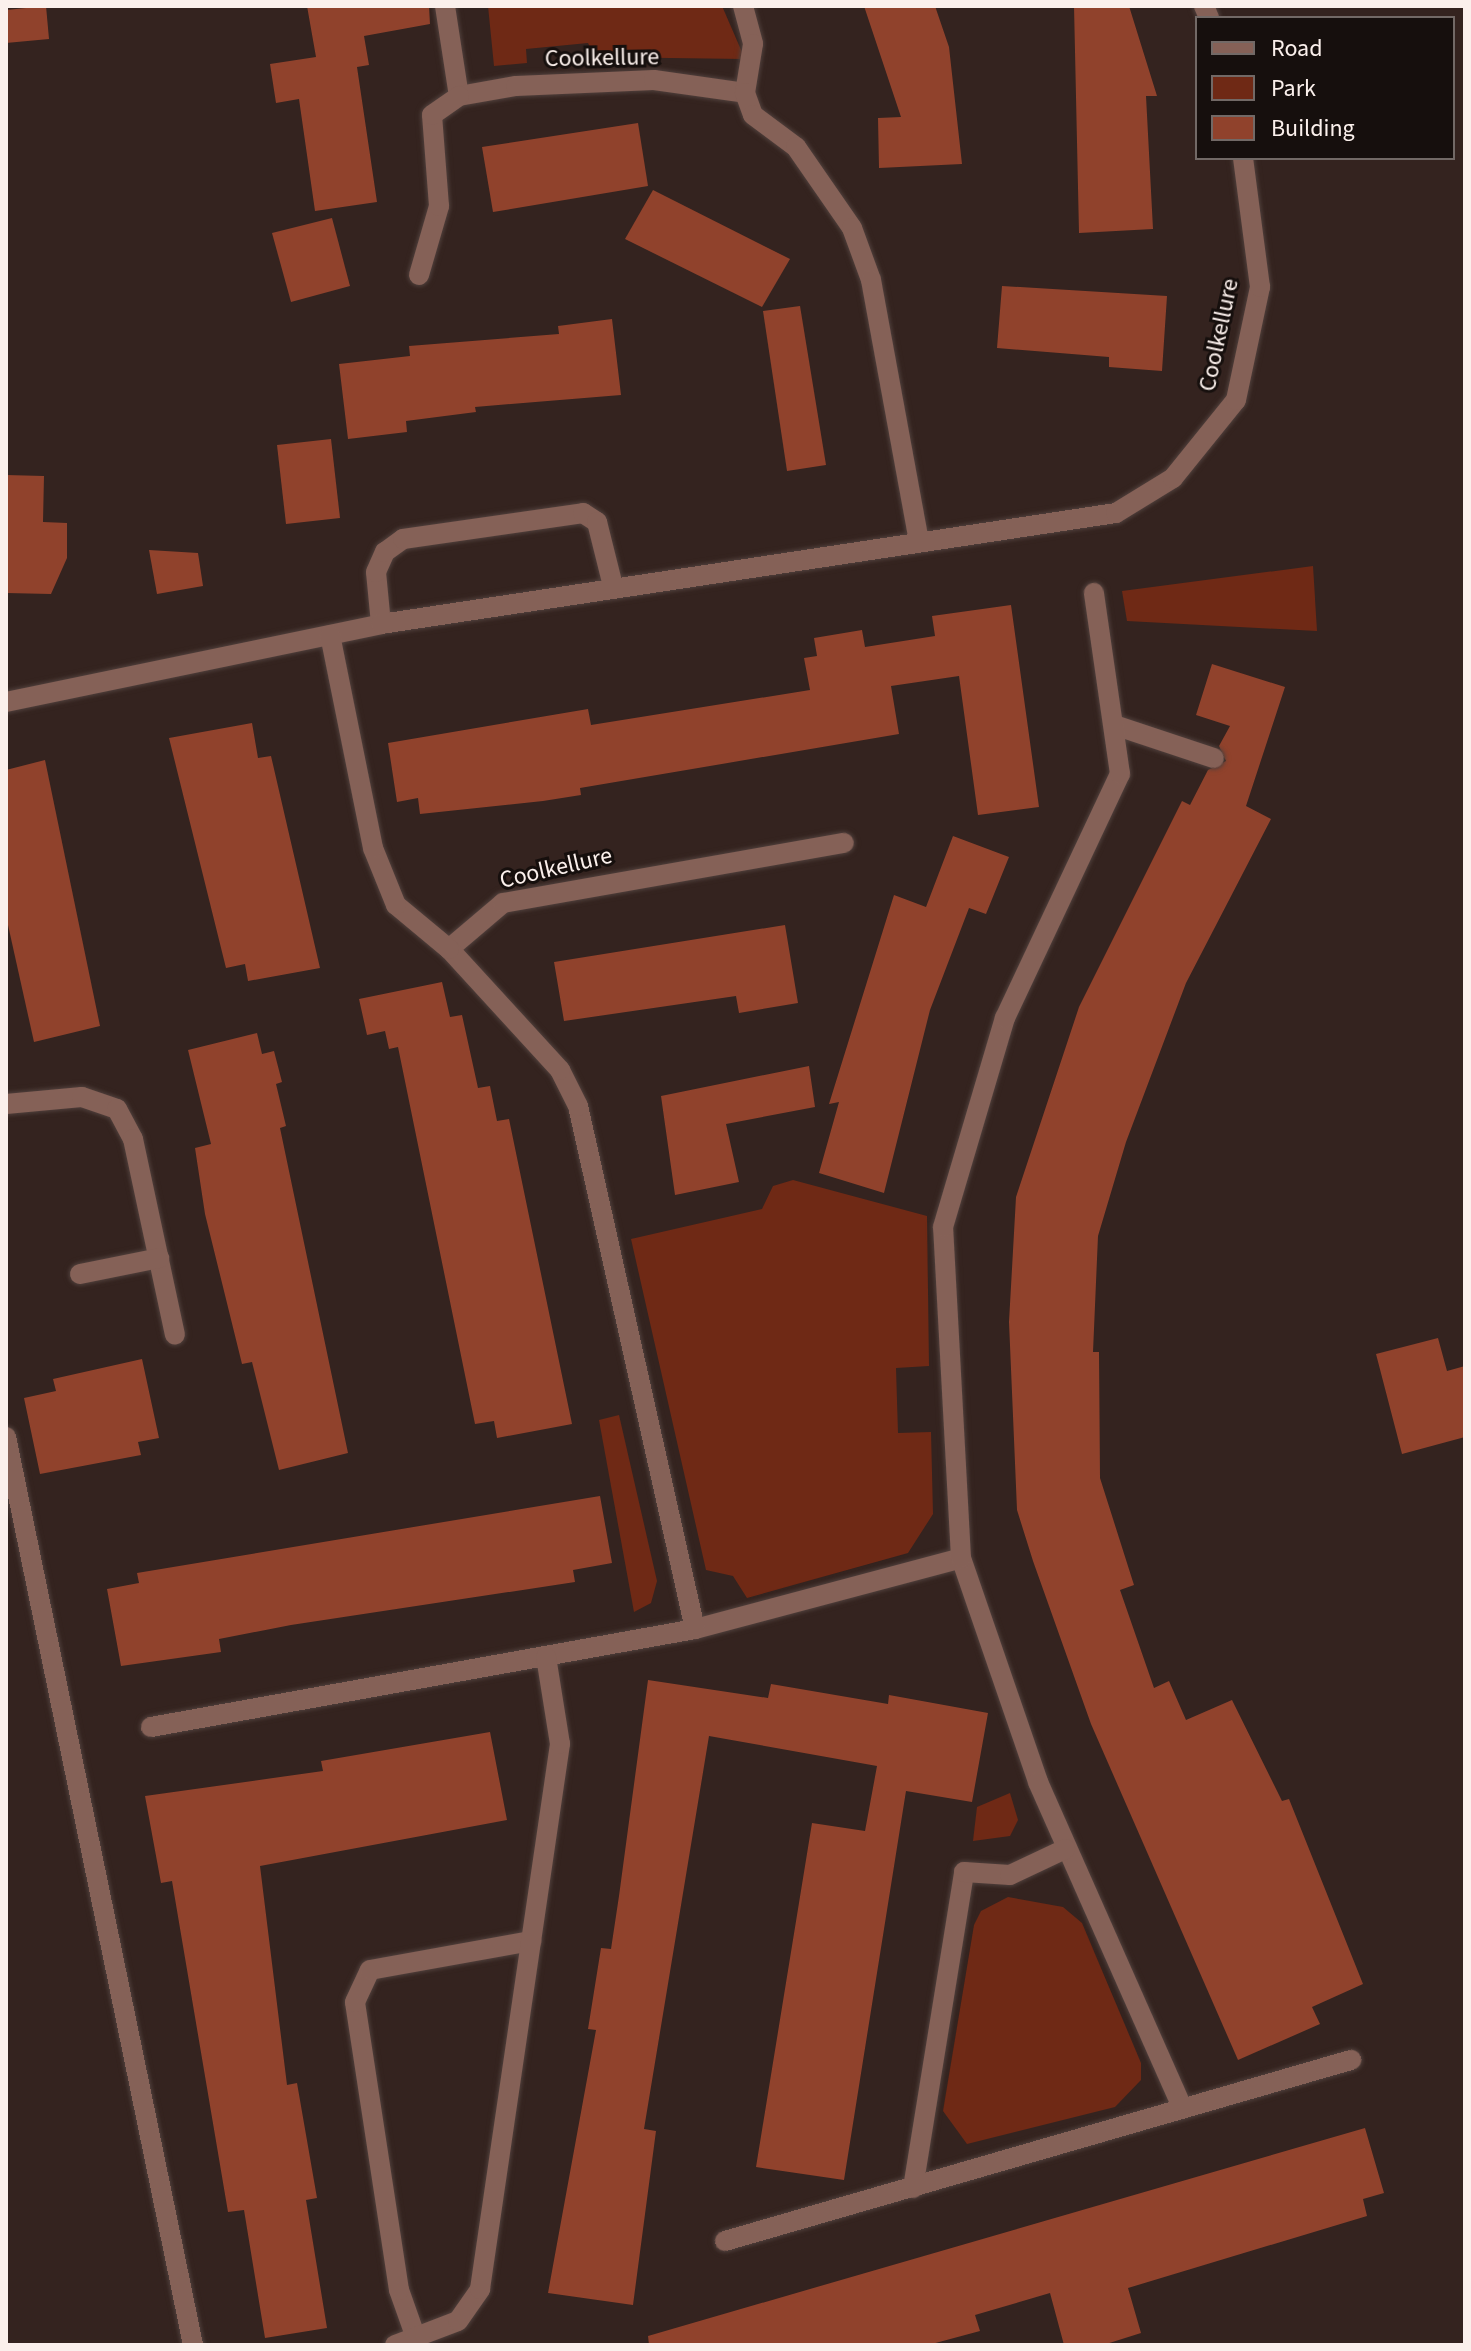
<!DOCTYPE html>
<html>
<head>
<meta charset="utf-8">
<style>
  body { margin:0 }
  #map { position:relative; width:1471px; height:2351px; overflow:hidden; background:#34231f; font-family:"Source Sans 3",sans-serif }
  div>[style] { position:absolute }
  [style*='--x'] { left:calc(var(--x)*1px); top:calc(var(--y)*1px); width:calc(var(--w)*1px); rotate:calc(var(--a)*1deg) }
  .green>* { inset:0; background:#6f2915 }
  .building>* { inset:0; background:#90422c }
  .roads { filter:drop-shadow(0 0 2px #50403c) drop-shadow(0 0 2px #50403c) }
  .street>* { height:20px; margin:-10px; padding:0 10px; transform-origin:10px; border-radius:10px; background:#856157 }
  span { translate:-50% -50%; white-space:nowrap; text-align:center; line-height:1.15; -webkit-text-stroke:6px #160f0d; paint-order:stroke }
  .street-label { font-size:24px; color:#fbf0ec }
  .frame { position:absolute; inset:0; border:8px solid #fbf0ec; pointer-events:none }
  .legend { position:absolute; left:1195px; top:16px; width:260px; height:144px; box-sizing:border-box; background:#160f0d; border:2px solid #726966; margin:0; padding:10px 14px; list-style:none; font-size:24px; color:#fbf0ec }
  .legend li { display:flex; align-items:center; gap:16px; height:40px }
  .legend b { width:40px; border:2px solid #726966 }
</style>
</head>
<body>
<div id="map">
  <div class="green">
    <i style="clip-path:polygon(488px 6px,722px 6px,745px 59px,595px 57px,588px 43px,526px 49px,527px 63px,494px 66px)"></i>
    <i style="clip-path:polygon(1313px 566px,1317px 631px,1127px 621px,1122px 591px)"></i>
    <i style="clip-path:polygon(793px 1180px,927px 1216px,929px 1366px,896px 1368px,898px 1433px,931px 1432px,933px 1514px,908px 1553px,747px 1598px,733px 1576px,706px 1570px,631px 1239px,762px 1209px,773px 1186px)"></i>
    <i style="clip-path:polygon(619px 1415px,657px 1581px,651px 1603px,634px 1612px,599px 1420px)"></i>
    <i style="clip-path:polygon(1010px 1793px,1018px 1820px,1010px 1836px,973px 1841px,977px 1807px)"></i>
    <i style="clip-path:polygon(1008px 1897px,1063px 1907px,1082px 1923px,1141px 2063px,1141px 2080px,1115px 2107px,967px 2144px,943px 2111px,974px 1925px,981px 1911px)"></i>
  </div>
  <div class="building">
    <i style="clip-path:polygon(46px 6px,49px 39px,6px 43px,6px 10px)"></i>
    <i style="clip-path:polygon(307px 6px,429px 6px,430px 24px,364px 36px,369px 65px,357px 67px,377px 202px,315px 211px,299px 99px,276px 103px,270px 64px,316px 57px)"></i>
    <i style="clip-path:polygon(864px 6px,935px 6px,949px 47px,962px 164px,879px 168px,878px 118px,901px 117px)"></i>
    <i style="clip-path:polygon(1074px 6px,1129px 6px,1157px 96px,1146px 96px,1153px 229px,1079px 233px)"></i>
    <i style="clip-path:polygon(638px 123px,648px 186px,493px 212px,482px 147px)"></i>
    <i style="clip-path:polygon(653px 190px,790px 259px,762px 307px,625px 239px)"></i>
    <i style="clip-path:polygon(332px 218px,350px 286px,291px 302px,272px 233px)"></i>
    <i style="clip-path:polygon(1002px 286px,1167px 296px,1162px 371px,1109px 367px,1109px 357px,997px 348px)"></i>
    <i style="clip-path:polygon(800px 306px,826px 465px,787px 471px,763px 311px)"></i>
    <i style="clip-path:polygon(612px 319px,621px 395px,475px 407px,476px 412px,406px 421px,407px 432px,348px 439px,339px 364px,410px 356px,409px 346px,559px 334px,558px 326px)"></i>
    <i style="clip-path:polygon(331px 439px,340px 518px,286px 524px,277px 445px)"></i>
    <i style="clip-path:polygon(6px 475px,44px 476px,43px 522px,67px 523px,67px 558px,51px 594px,6px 593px)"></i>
    <i style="clip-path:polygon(149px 550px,198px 553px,203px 586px,157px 594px)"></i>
    <i style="clip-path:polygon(1011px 605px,1039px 807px,978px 815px,959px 676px,891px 686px,899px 734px,580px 788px,581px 795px,543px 801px,420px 814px,418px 798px,397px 802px,388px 743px,588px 709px,591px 725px,810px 690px,804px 658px,817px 656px,814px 638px,862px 630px,865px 647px,935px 636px,932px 616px)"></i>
    <i style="clip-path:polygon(1212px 664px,1285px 687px,1246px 806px,1271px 819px,1186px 983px,1126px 1142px,1098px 1236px,1093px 1352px,1099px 1352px,1100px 1478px,1134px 1585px,1120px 1590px,1154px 1688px,1169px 1681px,1186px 1720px,1232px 1700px,1282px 1801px,1289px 1799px,1363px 1984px,1312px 2007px,1320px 2024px,1238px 2060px,1091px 1724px,1033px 1561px,1017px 1510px,1009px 1322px,1016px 1197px,1079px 1007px,1182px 801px,1190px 805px,1208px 770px,1226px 761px,1219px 746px,1230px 726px,1196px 715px)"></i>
    <i style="clip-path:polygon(252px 723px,258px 758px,271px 756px,320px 968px,248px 981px,245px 964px,226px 968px,169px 738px)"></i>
    <i style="clip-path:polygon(45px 760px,100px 1026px,34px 1042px,6px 916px,6px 770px)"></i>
    <i style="clip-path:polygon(953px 836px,1009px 857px,986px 914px,969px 908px,930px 1010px,884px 1193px,819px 1173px,839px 1102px,829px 1104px,894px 895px,926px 907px)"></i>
    <i style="clip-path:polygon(785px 925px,798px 1003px,739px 1013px,736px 996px,564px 1021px,554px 962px)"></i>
    <i style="clip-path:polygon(442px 982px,450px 1017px,462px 1015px,478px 1088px,490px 1086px,497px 1121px,509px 1119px,572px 1424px,497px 1438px,494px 1421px,475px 1424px,398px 1047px,389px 1049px,385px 1031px,367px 1035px,359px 999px)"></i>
    <i style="clip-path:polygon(257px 1033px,262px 1054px,274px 1051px,282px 1082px,276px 1084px,286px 1126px,280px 1128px,348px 1453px,279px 1470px,252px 1362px,242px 1364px,205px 1214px,195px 1148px,211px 1144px,188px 1050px)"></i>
    <i style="clip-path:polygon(809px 1066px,815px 1107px,726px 1124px,739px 1182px,675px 1195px,661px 1096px)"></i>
    <i style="clip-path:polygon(1438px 1338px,1447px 1371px,1465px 1366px,1465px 1437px,1402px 1454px,1376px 1354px)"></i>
    <i style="clip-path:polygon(142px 1359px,159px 1438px,138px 1442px,141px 1455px,40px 1474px,24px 1398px,56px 1391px,53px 1379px)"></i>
    <i style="clip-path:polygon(600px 1496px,612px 1563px,573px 1570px,575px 1582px,291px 1625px,219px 1639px,221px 1652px,121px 1666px,107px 1589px,139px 1583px,137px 1573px)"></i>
    <i style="clip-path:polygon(648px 1680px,768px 1698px,771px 1684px,888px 1704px,889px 1695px,988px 1713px,972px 1802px,906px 1791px,844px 2180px,756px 2167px,812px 1823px,865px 1831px,877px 1766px,709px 1736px,644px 2129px,656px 2131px,633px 2305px,548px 2293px,596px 2030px,588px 2029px,601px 1948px,611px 1949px,619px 1896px)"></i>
    <i style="clip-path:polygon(490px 1732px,507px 1820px,260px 1866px,287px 2085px,297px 2083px,317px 2198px,306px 2200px,327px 2328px,265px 2338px,244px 2210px,228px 2212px,172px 1881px,161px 1883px,145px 1796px,323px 1771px,321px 1761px)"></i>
    <i style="clip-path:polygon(1365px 2128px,1384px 2193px,1363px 2199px,1367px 2216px,1128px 2288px,1141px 2333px,1103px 2345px,1064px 2345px,1050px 2293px,975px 2315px,980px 2331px,928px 2345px,649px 2345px,648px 2336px)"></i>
  </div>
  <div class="roads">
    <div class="street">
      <i style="--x:445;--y:6;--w:91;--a:81.2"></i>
      <i style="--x:459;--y:96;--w:58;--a:-10"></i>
      <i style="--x:516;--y:86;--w:138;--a:-2.5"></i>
      <i style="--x:654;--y:80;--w:92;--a:8.1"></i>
      <i style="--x:743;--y:6;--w:39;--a:75"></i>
      <i style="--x:753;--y:44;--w:50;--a:99.3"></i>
      <i style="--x:745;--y:93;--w:23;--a:70"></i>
      <i style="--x:753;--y:115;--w:54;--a:36.7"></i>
      <i style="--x:796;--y:147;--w:98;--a:55.3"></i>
      <i style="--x:852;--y:228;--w:55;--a:69.9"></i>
      <i style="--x:871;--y:280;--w:265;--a:79.6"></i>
      <i style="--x:1204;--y:6;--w:13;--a:67"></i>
      <i style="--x:419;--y:275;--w:72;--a:-73.8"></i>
      <i style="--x:439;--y:206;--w:91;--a:-94.4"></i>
      <i style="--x:432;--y:115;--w:33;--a:-35"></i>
      <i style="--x:381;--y:624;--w:52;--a:-95.5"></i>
      <i style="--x:376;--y:572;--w:22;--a:-66"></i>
      <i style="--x:385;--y:552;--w:22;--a:-36"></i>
      <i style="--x:403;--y:539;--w:182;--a:-8.2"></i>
      <i style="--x:583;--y:513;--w:17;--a:33"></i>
      <i style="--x:597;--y:522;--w:66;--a:76"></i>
      <i style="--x:6;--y:702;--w:383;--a:-11.7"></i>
      <i style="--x:381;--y:624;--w:743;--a:-8.59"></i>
      <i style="--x:1116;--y:513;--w:67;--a:-31.6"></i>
      <i style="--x:1173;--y:478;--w:100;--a:-51.1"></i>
      <i style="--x:1236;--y:400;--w:116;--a:-78"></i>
      <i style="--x:1260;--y:287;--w:130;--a:-97.5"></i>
      <i style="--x:1117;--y:726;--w:102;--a:18.3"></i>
      <i style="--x:449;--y:949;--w:71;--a:-40.4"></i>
      <i style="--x:503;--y:903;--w:346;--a:-10"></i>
      <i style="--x:6;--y:1104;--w:76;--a:-5.3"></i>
      <i style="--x:82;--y:1097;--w:37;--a:19"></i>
      <i style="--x:117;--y:1109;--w:34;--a:62"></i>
      <i style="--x:133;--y:1139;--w:200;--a:77.9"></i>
      <i style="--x:80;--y:1274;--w:81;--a:-11.4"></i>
      <i style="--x:6;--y:1437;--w:927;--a:78.36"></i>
      <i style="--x:961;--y:1558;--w:237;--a:71"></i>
      <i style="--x:1038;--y:1782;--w:355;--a:66.1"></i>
      <i style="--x:695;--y:1629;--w:275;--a:-14.9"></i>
      <i style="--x:961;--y:1558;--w:331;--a:-93.1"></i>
      <i style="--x:943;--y:1227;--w:218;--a:-73.5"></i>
      <i style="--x:1005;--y:1018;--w:270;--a:-64.8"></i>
      <i style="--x:1120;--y:774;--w:183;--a:-98.2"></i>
      <i style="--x:151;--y:1727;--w:553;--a:-10.21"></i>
      <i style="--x:695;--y:1629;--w:536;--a:-102.61"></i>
      <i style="--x:578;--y:1106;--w:40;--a:-116.6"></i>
      <i style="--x:560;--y:1070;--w:164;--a:-132.5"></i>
      <i style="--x:449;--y:949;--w:69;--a:-140.3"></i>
      <i style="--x:396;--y:905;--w:61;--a:-112"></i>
      <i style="--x:373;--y:848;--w:217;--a:-101.4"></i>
      <i style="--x:913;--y:2188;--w:320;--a:-80.8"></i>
      <i style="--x:964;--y:1872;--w:46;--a:3.7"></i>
      <i style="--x:1010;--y:1875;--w:61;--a:-25.3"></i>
      <i style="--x:725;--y:2241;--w:652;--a:-16.13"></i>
      <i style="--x:416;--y:2338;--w:51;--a:-109.5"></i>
      <i style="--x:399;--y:2290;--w:291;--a:-98.7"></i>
      <i style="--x:355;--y:2002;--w:35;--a:-65"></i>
      <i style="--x:370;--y:1970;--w:164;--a:-10.2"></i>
      <i style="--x:395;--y:2345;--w:67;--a:-20.9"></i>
      <i style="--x:458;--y:2321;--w:39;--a:-55"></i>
      <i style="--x:480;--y:2289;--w:551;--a:-81.65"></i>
      <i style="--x:560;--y:1744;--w:88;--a:-99.1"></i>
    </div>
  </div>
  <div class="street-label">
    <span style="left:602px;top:58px;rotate:-1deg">Coolkellure</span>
    <span style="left:1219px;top:335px;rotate:-78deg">Coolkellure</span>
    <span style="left:556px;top:868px;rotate:-13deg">Coolkellure</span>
  </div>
  <div class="frame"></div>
  <ul class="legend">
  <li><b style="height:10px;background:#856157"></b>Road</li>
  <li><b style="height:22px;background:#6f2915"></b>Park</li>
  <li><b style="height:22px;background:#90422c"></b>Building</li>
  </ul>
</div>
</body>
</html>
